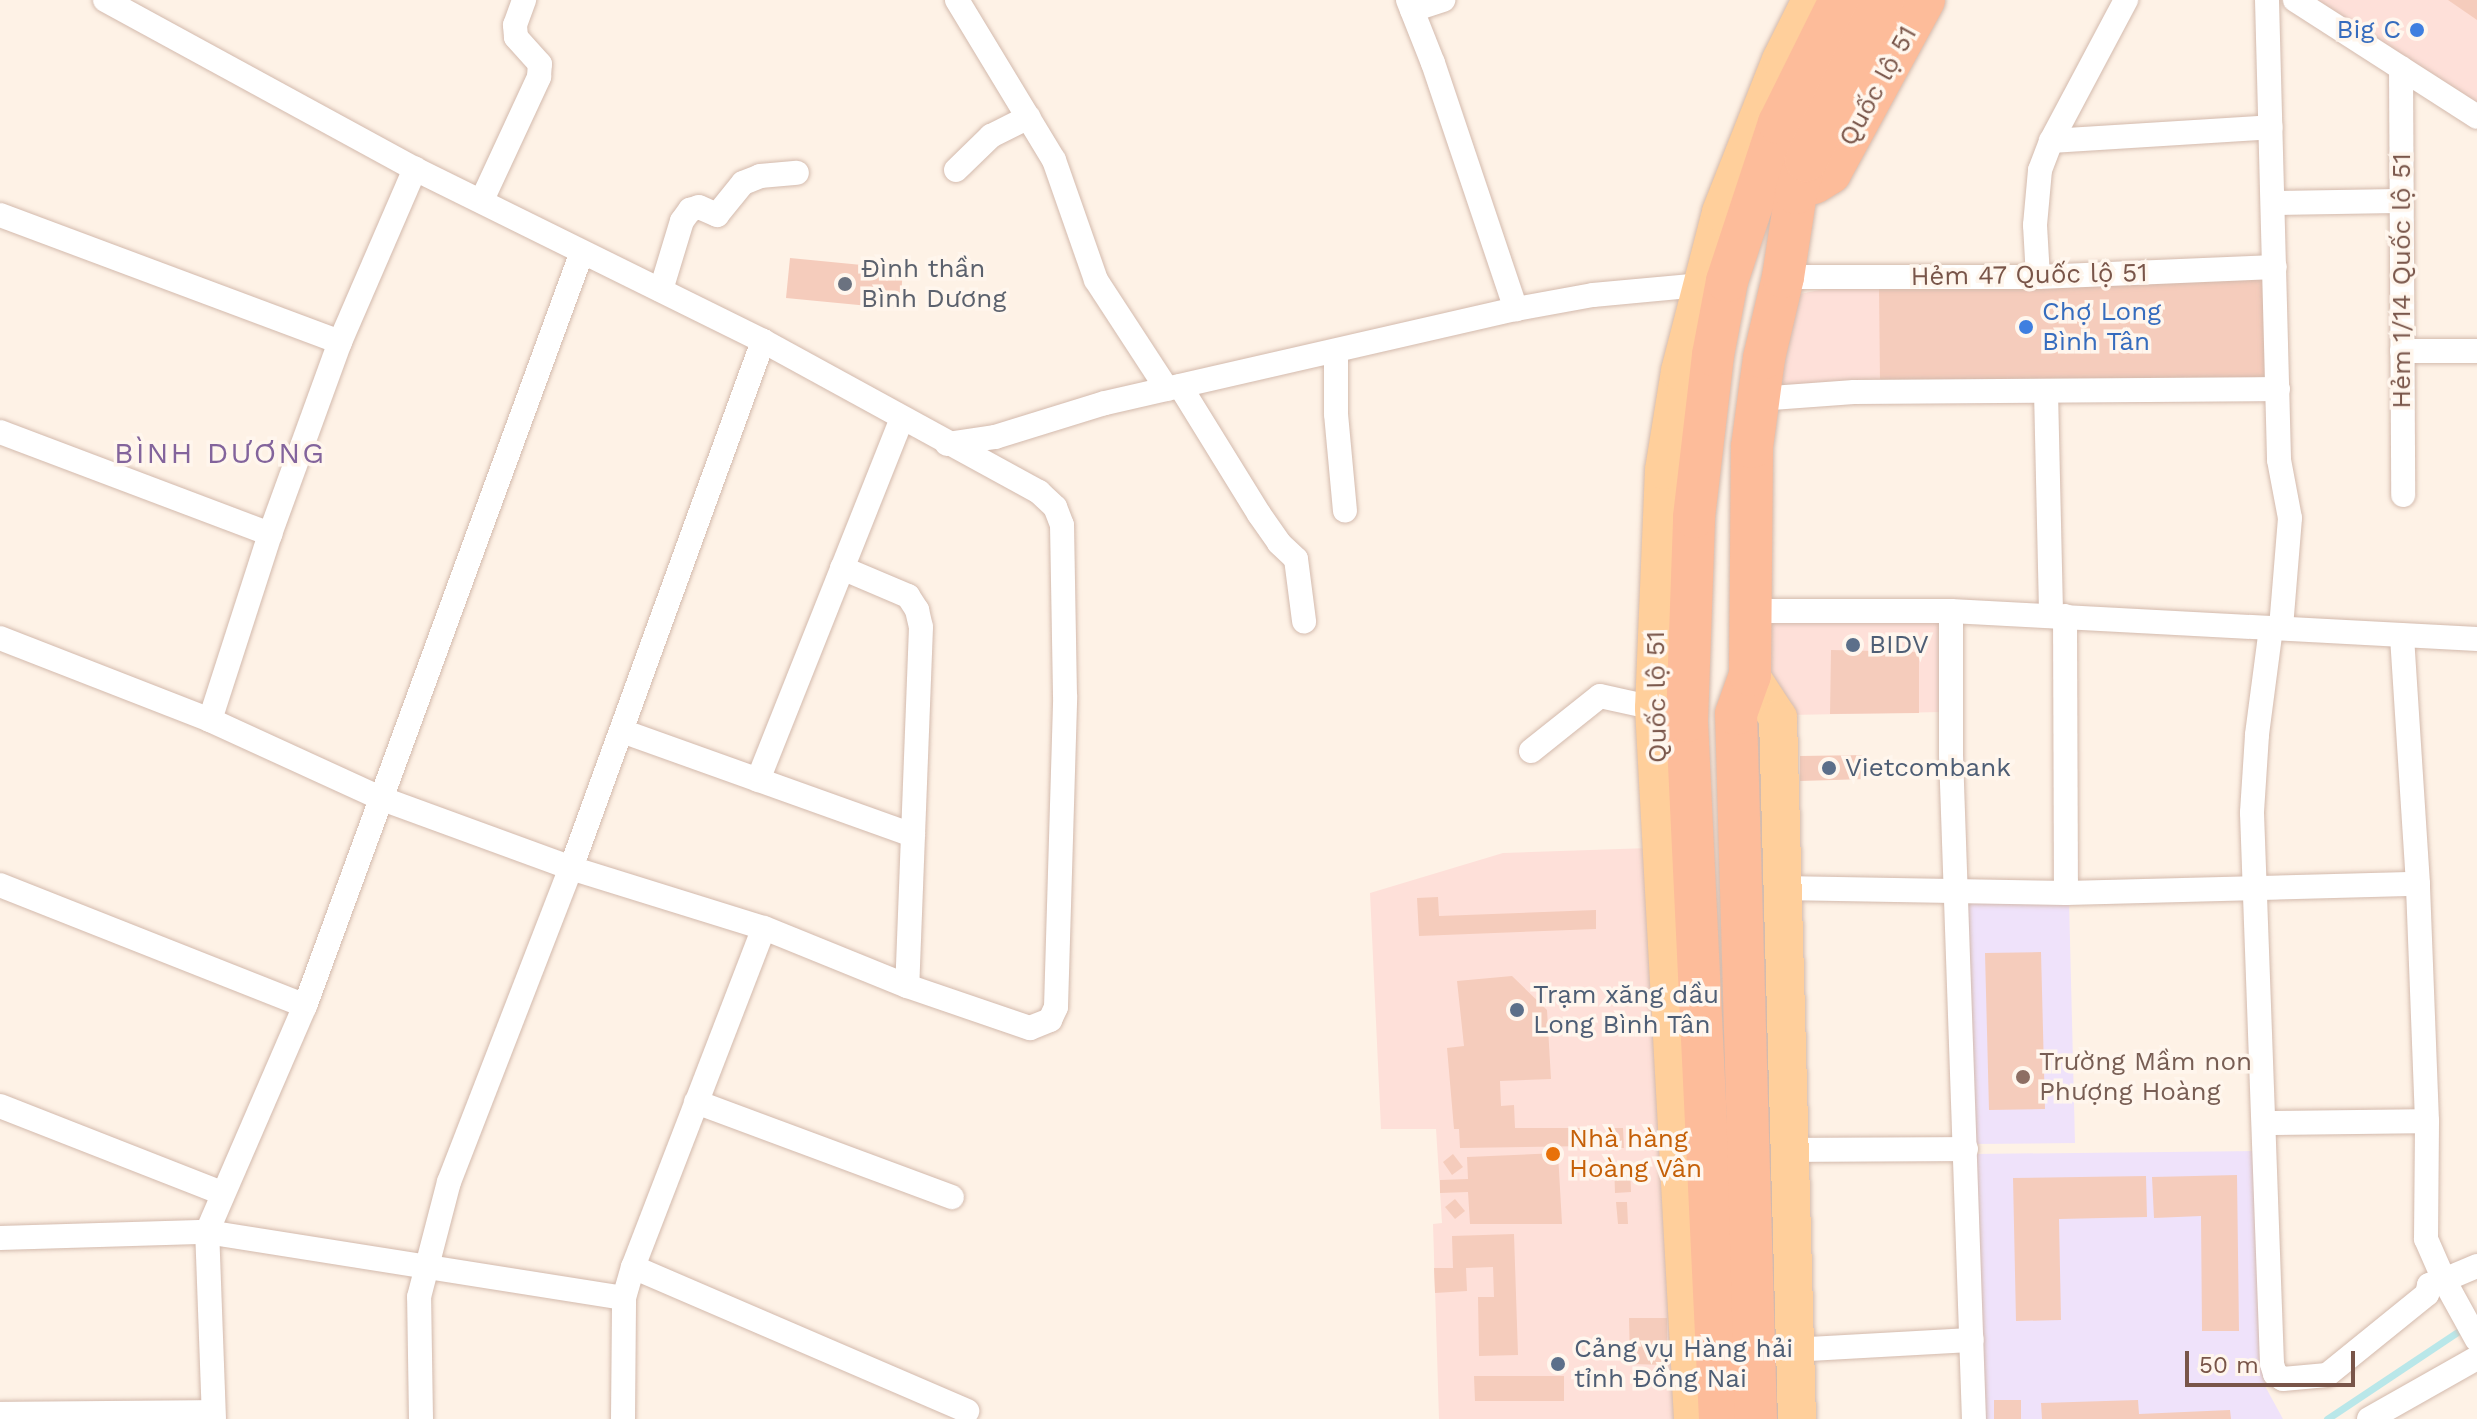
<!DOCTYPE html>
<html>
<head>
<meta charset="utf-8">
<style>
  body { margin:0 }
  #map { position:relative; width:2477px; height:1419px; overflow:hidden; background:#fef2e6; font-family:"Work Sans",sans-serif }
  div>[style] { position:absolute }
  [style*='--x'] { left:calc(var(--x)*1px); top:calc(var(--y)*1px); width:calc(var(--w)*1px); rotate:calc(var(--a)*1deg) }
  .commercial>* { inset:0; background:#fee0d9 }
  .education>* { inset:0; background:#efe2fa }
  .stream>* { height:7px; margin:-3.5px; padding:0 3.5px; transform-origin:3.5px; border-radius:3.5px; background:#b9e7e9 }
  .building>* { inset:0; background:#f5ccbc }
  .roads { filter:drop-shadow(0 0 2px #d3baad) drop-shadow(0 0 2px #d3baad) }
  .minor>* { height:24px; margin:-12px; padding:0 12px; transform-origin:12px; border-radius:12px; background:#fff }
  .primary>* { height:38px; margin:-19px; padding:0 19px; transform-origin:19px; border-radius:19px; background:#ffcf9b }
  .trunk>* { height:42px; margin:-21px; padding:0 21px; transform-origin:21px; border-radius:21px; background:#fdbc9a }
  .dots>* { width:22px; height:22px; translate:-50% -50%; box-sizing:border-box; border:4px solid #fff6ed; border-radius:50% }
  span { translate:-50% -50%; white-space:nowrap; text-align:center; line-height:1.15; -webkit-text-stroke:7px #fff6ed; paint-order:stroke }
  .shop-label { font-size:26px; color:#366cbe }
  .right { translate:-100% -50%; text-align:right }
  .left { translate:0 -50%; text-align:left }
  .street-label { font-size:26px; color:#795549 }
  .worship-label { font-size:26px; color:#5b616d }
  .service-label { font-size:26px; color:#4e5e75 }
  .education-label { font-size:26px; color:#785e54 }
  .food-label { font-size:26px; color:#c56008 }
  .quarter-label { font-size:30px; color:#83649c; letter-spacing:2px }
  .scale { position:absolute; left:2185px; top:1351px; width:170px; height:36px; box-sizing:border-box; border:4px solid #795549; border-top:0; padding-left:10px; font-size:24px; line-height:28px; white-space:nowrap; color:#795549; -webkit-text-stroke:6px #fff6ed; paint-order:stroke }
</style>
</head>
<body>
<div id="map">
  <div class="commercial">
    <i style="clip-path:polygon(2310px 0,2477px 0,2477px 108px)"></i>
    <i style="clip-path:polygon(1839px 286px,1892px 287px,2270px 381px,1772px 390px,1790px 296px)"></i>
    <i style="clip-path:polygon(1763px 619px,1943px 619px,1942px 712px,1791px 715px,1763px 671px)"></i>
    <i style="clip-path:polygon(1649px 848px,1680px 1419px,1439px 1419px,1433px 1224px,1442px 1223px,1436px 1129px,1381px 1129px,1370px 893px,1503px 853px)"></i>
  </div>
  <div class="education">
    <i style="clip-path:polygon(1967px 899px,2069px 900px,2075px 1143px,1975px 1144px)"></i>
    <i style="clip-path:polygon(2258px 1151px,2265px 1386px,2283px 1419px,1983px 1419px,1974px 1154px)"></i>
  </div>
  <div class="stream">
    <i style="--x:2327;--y:1419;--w:166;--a:-33.7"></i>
  </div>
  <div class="building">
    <i style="clip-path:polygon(2448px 0,2477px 0,2477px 20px)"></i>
    <i style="clip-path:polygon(790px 258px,903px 269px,900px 309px,786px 298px)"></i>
    <i style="clip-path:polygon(2267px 275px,2270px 381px,1880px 384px,1879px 287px)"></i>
    <i style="clip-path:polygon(1831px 650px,1919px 652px,1919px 713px,1830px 714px)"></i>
    <i style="clip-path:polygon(1866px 755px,1867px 779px,1800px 781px,1800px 756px)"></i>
    <i style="clip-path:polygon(1438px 897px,1439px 916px,1596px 910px,1596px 929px,1419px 936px,1417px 898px)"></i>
    <i style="clip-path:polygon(2041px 952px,2045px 1109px,1989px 1110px,1985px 953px)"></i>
    <i style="clip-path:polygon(1512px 976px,1547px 1010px,1551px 1079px,1500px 1081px,1501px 1106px,1514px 1105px,1515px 1128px,1591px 1128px,1591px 1146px,1460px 1148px,1459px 1129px,1454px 1129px,1447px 1048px,1464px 1046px,1457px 981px)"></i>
    <i style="clip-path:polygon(1613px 1128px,1623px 1128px,1624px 1148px,1614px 1148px)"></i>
    <i style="clip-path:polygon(1558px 1153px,1562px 1224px,1470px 1224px,1468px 1192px,1440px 1193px,1440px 1180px,1468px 1179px,1467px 1157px)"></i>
    <i style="clip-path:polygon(1453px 1154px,1463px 1167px,1452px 1175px,1443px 1162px)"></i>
    <i style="clip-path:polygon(1614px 1163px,1630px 1163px,1631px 1192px,1615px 1193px)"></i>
    <i style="clip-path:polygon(2237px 1175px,2239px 1331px,2202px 1331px,2201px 1216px,2154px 1218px,2152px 1177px)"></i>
    <i style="clip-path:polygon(2146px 1176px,2147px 1217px,2059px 1219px,2061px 1320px,2016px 1321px,2013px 1178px)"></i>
    <i style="clip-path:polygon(1455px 1199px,1465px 1211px,1455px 1219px,1445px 1207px)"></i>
    <i style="clip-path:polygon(1616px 1202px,1627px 1202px,1628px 1224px,1618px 1224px)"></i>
    <i style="clip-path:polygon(1514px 1234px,1518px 1355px,1479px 1356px,1478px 1297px,1494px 1297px,1493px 1267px,1466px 1268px,1467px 1291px,1435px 1293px,1434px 1268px,1453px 1268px,1452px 1236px)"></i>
    <i style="clip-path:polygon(1629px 1318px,1667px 1318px,1667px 1365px,1630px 1364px)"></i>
    <i style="clip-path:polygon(1474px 1376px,1564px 1376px,1564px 1401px,1475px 1401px)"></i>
    <i style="clip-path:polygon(1994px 1400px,2021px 1400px,2021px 1419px,1994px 1419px)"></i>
    <i style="clip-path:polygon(2138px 1400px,2139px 1414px,2230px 1410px,2231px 1419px,2042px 1419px,2041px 1403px)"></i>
  </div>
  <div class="roads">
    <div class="minor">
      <i style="--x:957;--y:0;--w:187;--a:58.8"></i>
      <i style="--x:1054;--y:160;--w:127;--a:70.7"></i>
      <i style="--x:1096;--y:280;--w:130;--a:56.9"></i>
      <i style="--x:1408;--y:0;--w:68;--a:68.4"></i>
      <i style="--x:1433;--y:63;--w:260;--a:71.4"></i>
      <i style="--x:2267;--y:0;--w:460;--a:88.5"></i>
      <i style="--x:2279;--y:460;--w:59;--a:79.3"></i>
      <i style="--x:2290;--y:518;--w:110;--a:94.7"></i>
      <i style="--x:2295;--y:0;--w:216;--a:32.7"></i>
      <i style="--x:1412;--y:10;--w:33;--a:-18"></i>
      <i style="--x:2401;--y:68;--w:427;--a:89.7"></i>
      <i style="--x:2051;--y:141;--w:220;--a:-3.6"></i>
      <i style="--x:956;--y:170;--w:49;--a:-44.2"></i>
      <i style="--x:991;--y:136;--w:42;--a:-26.6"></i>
      <i style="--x:482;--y:200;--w:136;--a:-65.1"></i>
      <i style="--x:539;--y:77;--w:13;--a:-86"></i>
      <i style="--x:540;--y:64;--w:36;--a:-132"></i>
      <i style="--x:516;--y:37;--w:12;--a:-95"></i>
      <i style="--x:515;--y:25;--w:27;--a:-70"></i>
      <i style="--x:2273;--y:203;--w:128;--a:-0.9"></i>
      <i style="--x:0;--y:215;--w:363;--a:20.5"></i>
      <i style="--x:1783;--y:277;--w:255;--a:0"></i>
      <i style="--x:2038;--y:277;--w:237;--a:-2.4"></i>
      <i style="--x:2038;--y:277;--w:52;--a:-93.3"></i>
      <i style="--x:2035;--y:225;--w:55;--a:-84.8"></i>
      <i style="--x:2040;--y:170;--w:31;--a:-69"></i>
      <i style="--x:2051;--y:141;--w:160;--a:-62"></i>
      <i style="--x:661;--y:290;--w:72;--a:-73.1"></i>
      <i style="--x:682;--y:221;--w:14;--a:-54"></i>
      <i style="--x:690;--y:210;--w:9;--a:-18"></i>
      <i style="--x:699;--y:207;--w:20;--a:24"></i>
      <i style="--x:717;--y:215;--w:41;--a:-50.9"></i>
      <i style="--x:743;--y:183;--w:18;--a:-22"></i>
      <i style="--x:760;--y:176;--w:37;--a:-5"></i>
      <i style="--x:1336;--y:351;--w:63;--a:90"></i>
      <i style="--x:1336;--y:414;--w:97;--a:84.7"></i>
      <i style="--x:2402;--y:351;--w:75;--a:0"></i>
      <i style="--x:1180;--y:386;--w:150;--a:58.3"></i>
      <i style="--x:1259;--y:514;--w:35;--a:55"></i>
      <i style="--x:1279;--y:543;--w:23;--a:43"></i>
      <i style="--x:1296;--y:559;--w:63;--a:82.6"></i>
      <i style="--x:2046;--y:391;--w:225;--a:88.7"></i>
      <i style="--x:1758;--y:399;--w:96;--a:-4.2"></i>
      <i style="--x:1854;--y:392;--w:424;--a:-0.4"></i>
      <i style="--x:0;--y:432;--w:289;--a:20.7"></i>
      <i style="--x:947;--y:444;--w:49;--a:-8.3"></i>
      <i style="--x:995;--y:437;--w:115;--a:-17.2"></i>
      <i style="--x:1105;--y:403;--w:422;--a:-12.9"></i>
      <i style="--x:1516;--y:309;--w:78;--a:-10.3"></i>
      <i style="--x:1593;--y:295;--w:107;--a:-5.3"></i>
      <i style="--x:842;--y:568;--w:72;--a:23"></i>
      <i style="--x:908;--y:596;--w:17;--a:57"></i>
      <i style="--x:917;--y:610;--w:17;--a:77"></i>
      <i style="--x:921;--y:627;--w:359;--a:92.2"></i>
      <i style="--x:1750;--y:611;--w:201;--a:0"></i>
      <i style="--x:1951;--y:611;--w:527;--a:3.05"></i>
      <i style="--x:1951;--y:611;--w:144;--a:90"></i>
      <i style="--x:1951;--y:755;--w:664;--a:88.02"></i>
      <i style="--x:2065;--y:616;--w:277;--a:89.8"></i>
      <i style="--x:2271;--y:628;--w:108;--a:97.5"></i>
      <i style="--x:2257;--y:735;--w:78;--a:93.7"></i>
      <i style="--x:2252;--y:813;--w:551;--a:87.92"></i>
      <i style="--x:2272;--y:1364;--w:10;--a:73"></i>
      <i style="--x:2275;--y:1374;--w:9;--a:32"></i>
      <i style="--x:2283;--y:1379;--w:44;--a:-5.2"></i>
      <i style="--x:2327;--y:1375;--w:129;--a:-39"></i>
      <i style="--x:2427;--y:1294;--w:9;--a:-77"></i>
      <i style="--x:2429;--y:1285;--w:16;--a:-18"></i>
      <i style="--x:2444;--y:1280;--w:45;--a:-113.7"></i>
      <i style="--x:2426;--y:1239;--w:118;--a:-89.5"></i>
      <i style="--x:2427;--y:1121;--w:237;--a:-92.2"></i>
      <i style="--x:2418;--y:884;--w:249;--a:-93.7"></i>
      <i style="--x:0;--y:638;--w:225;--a:21.3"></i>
      <i style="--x:210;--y:720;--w:187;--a:24.6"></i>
      <i style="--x:380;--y:798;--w:203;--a:20.1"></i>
      <i style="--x:571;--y:868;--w:202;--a:17.3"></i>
      <i style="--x:764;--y:928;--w:154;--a:22.1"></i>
      <i style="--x:907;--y:986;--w:130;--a:18.9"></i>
      <i style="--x:1030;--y:1028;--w:22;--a:-22"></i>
      <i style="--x:1050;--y:1020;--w:14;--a:-65"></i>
      <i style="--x:1056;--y:1007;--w:311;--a:-88.3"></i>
      <i style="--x:1065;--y:696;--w:171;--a:-91"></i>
      <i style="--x:1062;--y:525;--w:19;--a:-111"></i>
      <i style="--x:1055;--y:507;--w:22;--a:-137"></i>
      <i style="--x:1039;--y:492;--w:315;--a:-151.3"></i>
      <i style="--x:763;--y:341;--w:388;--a:-153.7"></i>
      <i style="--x:415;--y:169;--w:353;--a:-151.4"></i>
      <i style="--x:210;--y:720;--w:195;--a:-72.1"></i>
      <i style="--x:270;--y:534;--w:204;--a:-70"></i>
      <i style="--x:340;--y:342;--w:189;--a:-66.6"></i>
      <i style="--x:622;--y:731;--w:309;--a:19.7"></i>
      <i style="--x:1531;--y:751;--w:88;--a:-38.6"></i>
      <i style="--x:1600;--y:696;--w:55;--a:12.5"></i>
      <i style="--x:758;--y:780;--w:389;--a:-68.3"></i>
      <i style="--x:0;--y:885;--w:328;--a:21.6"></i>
      <i style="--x:1781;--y:888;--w:285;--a:1"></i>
      <i style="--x:2066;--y:893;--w:352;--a:-1.5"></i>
      <i style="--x:696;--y:1102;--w:273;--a:20.4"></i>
      <i style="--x:0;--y:1106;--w:238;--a:21.4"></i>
      <i style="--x:2266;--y:1123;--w:161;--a:-0.7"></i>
      <i style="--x:1789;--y:1150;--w:177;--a:-0.3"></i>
      <i style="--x:0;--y:1238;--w:207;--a:-1.7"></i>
      <i style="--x:207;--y:1232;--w:422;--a:9"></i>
      <i style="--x:2477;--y:1266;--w:36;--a:157"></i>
      <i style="--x:2444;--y:1280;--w:68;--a:61.2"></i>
      <i style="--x:633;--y:1267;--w:364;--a:23.3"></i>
      <i style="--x:1754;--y:1352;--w:218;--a:-3.2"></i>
      <i style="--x:0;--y:1414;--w:213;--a:-0.5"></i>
      <i style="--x:214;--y:1419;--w:187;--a:-92.1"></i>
      <i style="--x:207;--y:1232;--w:246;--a:-66.6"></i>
      <i style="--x:305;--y:1006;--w:803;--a:-69.83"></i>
      <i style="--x:421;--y:1419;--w:122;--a:-90.9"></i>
      <i style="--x:419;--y:1297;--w:119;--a:-75.4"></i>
      <i style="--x:449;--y:1182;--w:337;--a:-68.8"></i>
      <i style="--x:571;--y:868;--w:561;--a:-69.98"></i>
      <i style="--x:623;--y:1419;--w:121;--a:-89.5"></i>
      <i style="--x:624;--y:1298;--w:32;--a:-74"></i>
      <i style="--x:633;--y:1267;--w:363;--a:-68.9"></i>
      <i style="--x:2369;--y:1419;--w:124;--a:-29.5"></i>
    </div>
    <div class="primary">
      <i style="--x:1750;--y:675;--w:51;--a:56.9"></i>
      <i style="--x:1778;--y:718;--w:701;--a:88.45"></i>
      <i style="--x:1693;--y:1419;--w:712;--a:-93.14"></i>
      <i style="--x:1654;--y:708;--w:238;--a:-87.6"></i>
      <i style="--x:1664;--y:470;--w:100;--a:-80.8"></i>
      <i style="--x:1680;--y:371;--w:164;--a:-75.5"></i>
      <i style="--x:1721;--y:212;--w:163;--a:-68.5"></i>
      <i style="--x:1781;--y:60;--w:67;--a:-63.4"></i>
    </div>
    <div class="trunk">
      <i style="--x:1814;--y:183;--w:19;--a:-32"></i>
      <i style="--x:1830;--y:173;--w:197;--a:-61.5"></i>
      <i style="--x:1720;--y:1419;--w:699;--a:-92.71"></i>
      <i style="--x:1687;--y:721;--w:204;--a:-88"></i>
      <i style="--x:1694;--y:517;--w:163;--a:-83.3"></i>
      <i style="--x:1713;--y:355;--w:75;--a:-79.3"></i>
      <i style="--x:1727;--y:281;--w:166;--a:-71.8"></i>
      <i style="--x:1779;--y:123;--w:137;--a:-63.6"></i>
      <i style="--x:1756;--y:1419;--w:705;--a:-91.62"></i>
      <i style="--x:1736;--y:714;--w:41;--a:-70.3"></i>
      <i style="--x:1750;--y:675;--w:228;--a:-89.5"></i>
      <i style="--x:1752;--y:447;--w:90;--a:-82.3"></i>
      <i style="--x:1764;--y:358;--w:83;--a:-76.8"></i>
      <i style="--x:1783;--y:277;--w:85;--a:-81.2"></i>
      <i style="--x:1796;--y:193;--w:34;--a:-73"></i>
      <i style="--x:1806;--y:161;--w:178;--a:-64.4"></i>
    </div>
  </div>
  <div class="dots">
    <i style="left:2417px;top:30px;background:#3f7fe0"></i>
    <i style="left:845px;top:284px;background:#6b7280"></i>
    <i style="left:2026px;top:327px;background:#3f7fe0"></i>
    <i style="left:1853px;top:645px;background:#5c6f8a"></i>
    <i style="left:1829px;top:768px;background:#5c6f8a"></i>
    <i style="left:1517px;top:1010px;background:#5c6f8a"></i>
    <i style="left:2023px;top:1077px;background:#8d6e63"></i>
    <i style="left:1553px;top:1154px;background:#e8710a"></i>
    <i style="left:1558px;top:1364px;background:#5c6f8a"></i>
  </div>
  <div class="shop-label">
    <span class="right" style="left:2401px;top:30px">Big C</span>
    <span class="left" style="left:2042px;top:327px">Chợ Long<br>Bình Tân</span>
  </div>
  <div class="street-label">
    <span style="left:1878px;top:86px;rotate:-61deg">Quốc lộ 51</span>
    <span style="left:2029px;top:275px;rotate:-1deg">Hẻm 47 Quốc lộ 51</span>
    <span style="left:2402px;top:281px;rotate:-90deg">Hẻm 1/14 Quốc lộ 51</span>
    <span style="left:1657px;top:697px;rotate:-91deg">Quốc lộ 51</span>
  </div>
  <div class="worship-label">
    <span class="left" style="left:861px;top:284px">Đình thần<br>Bình Dương</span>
  </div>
  <div class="service-label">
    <span class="left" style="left:1869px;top:645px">BIDV</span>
    <span class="left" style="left:1845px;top:768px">Vietcombank</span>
    <span class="left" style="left:1533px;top:1010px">Trạm xăng dầu<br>Long Bình Tân</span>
    <span class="left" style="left:1574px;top:1364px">Cảng vụ Hàng hải<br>tỉnh Đồng Nai</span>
  </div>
  <div class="education-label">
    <span class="left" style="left:2039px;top:1077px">Trường Mầm non<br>Phượng Hoàng</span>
  </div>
  <div class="food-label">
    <span class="left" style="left:1569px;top:1154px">Nhà hàng<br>Hoàng Vân</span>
  </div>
  <div class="quarter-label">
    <span style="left:220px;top:453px">BÌNH DƯƠNG</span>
  </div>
  <div class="scale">50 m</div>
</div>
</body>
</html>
